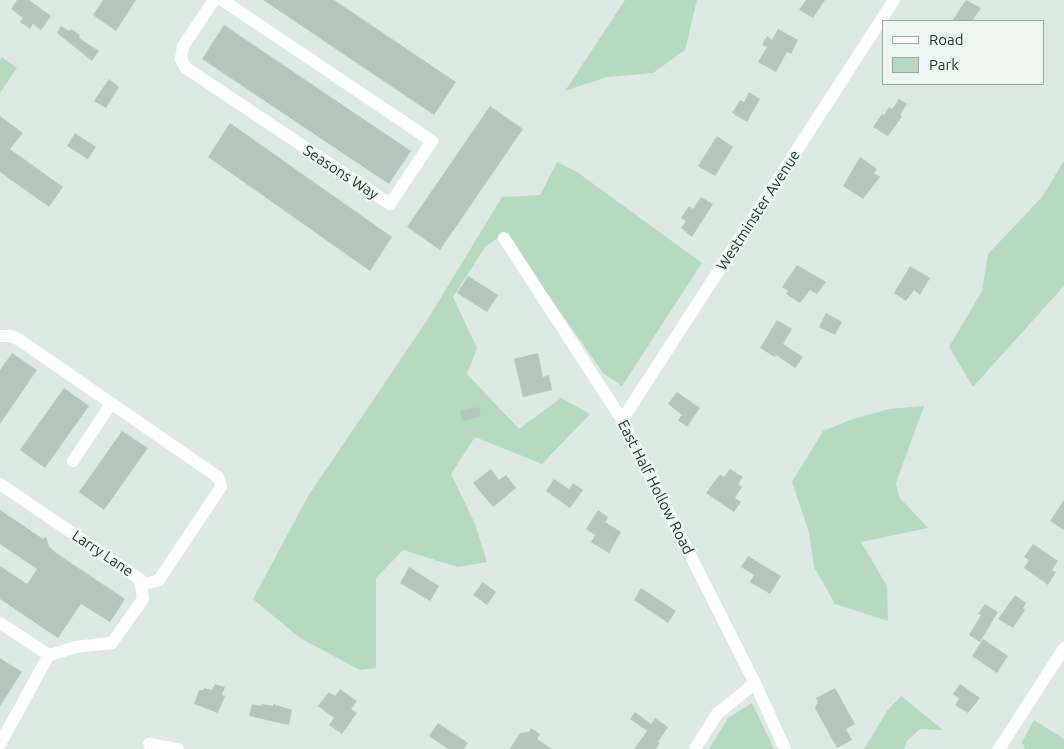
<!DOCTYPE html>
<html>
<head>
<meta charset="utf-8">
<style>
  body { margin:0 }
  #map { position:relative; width:1064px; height:749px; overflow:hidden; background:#dde9e3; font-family:Ubuntu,sans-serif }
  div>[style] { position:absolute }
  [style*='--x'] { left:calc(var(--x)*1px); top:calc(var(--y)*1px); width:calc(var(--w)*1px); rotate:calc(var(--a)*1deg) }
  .green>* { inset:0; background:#b6dabf }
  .building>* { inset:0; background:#b6c6bf }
  .minor>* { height:12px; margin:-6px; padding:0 6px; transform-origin:6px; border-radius:6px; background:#fff }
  span { translate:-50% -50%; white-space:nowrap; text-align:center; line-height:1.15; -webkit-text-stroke:4.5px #eef6f1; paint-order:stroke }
  .street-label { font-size:15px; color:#203830 }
  .legend { position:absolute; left:882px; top:20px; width:162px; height:65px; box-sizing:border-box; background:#eef6f1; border:1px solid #9caaa4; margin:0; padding:6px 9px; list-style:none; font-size:15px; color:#203830 }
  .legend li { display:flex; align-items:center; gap:10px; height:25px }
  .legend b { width:25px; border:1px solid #9caaa4 }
</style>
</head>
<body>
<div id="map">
  <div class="green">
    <i style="clip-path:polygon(625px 0,697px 0,685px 50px,653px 73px,607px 77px,565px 91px)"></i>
    <i style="clip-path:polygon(2px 57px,17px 68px,0 93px,0 60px)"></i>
    <i style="clip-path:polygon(1064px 161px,1064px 286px,973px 387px,949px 347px,982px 291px,988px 254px,1042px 197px)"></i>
    <i style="clip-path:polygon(557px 162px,577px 172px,702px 263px,622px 386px,603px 373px,505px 233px,485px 247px,453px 297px,477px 348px,467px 374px,519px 429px,561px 398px,590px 414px,542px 464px,475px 437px,451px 474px,475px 524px,487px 562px,458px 567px,403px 550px,376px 578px,376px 668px,360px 670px,300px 638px,253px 599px,308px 496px,426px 322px,502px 197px,540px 195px)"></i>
    <i style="clip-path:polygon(924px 406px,896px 483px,899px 497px,928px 528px,861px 542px,887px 586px,888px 621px,835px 604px,814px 567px,809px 532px,792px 482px,823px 431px,853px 419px,889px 409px)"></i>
    <i style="clip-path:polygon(901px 696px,943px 730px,920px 729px,907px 741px,904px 749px,864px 749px,887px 711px)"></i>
    <i style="clip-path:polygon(752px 703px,774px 749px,709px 749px,728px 718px)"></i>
    <i style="clip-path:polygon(1034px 720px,1064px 739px,1064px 749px,1025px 749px,1022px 742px)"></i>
  </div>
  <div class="building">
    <i style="clip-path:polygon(17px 0,29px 0,51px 16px,41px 30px,33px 24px,30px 29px,20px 22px,23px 18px,11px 9px)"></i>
    <i style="clip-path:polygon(103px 0,136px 0,116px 31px,93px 15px)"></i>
    <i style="clip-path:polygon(263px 0,334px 0,456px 82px,434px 115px)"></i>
    <i style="clip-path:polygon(806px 0,825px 0,813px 18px,799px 10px)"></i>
    <i style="clip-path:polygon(966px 0,981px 8px,972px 21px,952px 21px)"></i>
    <i style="clip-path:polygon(224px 25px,411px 151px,389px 184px,202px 59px)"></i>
    <i style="clip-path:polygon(61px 26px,69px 31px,71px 29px,80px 35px,79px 38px,99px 51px,92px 61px,57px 33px)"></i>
    <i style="clip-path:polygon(778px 29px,798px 40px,791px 54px,787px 52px,776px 72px,758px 62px,767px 47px,762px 45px,767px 36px,772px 40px)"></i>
    <i style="clip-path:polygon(109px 79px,119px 87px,106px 108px,94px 101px)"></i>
    <i style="clip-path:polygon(749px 92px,760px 99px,747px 122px,732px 113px,740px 100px,744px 102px)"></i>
    <i style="clip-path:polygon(899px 99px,907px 104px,900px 115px,902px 116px,899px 121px,888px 136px,873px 127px,882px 114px,884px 115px,889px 107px,892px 109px)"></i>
    <i style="clip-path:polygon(490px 106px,523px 129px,440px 250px,407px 227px)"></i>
    <i style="clip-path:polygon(0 116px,23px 133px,10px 149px,63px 187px,49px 207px,0 172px)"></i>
    <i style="clip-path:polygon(230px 123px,392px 237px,370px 271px,208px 157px)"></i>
    <i style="clip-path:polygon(75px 133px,96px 147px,88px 159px,67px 146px)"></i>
    <i style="clip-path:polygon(717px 136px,733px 147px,715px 176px,698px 166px)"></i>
    <i style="clip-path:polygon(860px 157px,877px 169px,874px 173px,880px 177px,863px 199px,843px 186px)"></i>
    <i style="clip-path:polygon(701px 197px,713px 204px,692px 237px,681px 228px,686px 221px,681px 218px,689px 206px,693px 209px)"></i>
    <i style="clip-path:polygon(797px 265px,826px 282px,817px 294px,810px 290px,800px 303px,786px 294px,788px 291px,782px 287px)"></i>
    <i style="clip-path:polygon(910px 266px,930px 278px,920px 295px,914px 290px,906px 301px,894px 293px)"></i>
    <i style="clip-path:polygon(468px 276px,498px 295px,487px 312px,457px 293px)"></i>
    <i style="clip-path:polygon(826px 313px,842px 322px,835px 335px,819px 327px)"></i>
    <i style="clip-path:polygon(777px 320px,792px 329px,783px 344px,803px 357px,795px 368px,776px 355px,775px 357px,760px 348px)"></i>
    <i style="clip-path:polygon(12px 353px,37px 370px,0 424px,0 370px)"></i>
    <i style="clip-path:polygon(538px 353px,543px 377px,549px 375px,552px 390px,523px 397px,514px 359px)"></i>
    <i style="clip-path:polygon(64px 388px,89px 406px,45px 468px,20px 450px)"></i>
    <i style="clip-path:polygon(677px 392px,700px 408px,687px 427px,678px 420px,682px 415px,668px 404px)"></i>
    <i style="clip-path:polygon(479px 407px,481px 417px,462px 421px,460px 411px)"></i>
    <i style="clip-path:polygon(122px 431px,148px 448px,104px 510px,79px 492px)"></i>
    <i style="clip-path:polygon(491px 469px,499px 480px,506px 475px,516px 488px,493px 507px,473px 483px)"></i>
    <i style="clip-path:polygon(730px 469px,743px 477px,738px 484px,742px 487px,735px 498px,741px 502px,734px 512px,706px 493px,720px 474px,724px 477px)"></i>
    <i style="clip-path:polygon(554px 479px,569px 489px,573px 483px,583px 490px,570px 508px,546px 491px)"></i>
    <i style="clip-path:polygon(1064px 500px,1064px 530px,1050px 521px)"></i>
    <i style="clip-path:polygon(0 510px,43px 539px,46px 537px,49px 546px,56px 553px,125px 599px,110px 622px,81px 604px,58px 638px,0 599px,0 566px,27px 584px,37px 569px,0 544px)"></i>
    <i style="clip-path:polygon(598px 510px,608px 517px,605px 522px,621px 532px,609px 553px,591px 542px,595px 535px,586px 529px)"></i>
    <i style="clip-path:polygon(1033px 544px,1058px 561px,1052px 570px,1056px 572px,1048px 585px,1024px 568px,1029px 560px,1024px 557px)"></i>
    <i style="clip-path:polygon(748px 556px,781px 576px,770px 594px,750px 582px,754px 575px,741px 567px)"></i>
    <i style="clip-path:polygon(409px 567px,439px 586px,430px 601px,400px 583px)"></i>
    <i style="clip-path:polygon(483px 582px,496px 592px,487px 605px,473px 595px)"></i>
    <i style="clip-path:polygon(641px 588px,676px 611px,668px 623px,634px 600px)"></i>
    <i style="clip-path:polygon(1015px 595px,1026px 603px,1023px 608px,1025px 610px,1013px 628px,998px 619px)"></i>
    <i style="clip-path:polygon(985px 604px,998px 612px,980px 642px,969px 635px,981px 615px,978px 614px)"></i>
    <i style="clip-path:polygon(983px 639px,1008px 656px,997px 673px,972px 656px)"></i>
    <i style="clip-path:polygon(0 658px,22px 672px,0 706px)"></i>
    <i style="clip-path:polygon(215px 684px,225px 687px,222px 695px,225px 696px,218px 713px,194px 704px,199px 690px,204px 690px,204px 688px,212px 690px)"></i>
    <i style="clip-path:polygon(960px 684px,980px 698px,968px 713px,955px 705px,959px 699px,953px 694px)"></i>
    <i style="clip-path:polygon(835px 688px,855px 724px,846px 729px,852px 740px,837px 748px,815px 708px,818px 701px,816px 698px)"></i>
    <i style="clip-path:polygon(340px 689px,357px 701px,351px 709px,357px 713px,342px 734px,329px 725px,334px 718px,318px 706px,329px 692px,335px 696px)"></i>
    <i style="clip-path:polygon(252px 704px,261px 706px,262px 704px,273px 706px,273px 704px,292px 710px,289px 725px,249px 716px)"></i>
    <i style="clip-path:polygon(635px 712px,651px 724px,655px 718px,668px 727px,658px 742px,660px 743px,656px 749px,634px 749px,647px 731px,630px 719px)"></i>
    <i style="clip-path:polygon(438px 723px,468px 743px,464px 749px,448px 749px,429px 736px)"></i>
    <i style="clip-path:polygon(531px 728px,540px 734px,537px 739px,552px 749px,510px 749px,520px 733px,529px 732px)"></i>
  </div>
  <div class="minor">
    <i style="--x:214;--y:0;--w:55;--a:124"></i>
    <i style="--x:183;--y:46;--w:13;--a:99"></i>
    <i style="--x:181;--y:59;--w:10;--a:61"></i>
    <i style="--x:186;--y:68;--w:245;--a:33.7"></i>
    <i style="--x:390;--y:204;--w:76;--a:-56.3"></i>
    <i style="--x:432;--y:141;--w:253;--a:-146.1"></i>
    <i style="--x:504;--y:238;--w:217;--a:57"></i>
    <i style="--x:622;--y:420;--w:295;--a:63.2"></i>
    <i style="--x:755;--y:683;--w:72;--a:65.6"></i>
    <i style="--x:0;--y:336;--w:11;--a:0"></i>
    <i style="--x:11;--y:336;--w:8;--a:23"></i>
    <i style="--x:18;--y:339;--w:243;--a:34.6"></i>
    <i style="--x:218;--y:477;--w:10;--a:73"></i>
    <i style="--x:221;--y:487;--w:112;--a:123.7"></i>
    <i style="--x:159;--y:580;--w:19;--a:164"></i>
    <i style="--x:622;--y:420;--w:500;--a:-57.07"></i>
    <i style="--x:73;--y:461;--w:69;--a:-56.3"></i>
    <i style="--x:0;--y:484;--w:169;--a:34.2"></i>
    <i style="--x:140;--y:579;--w:20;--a:81"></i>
    <i style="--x:143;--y:599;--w:54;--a:125.2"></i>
    <i style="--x:112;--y:643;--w:36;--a:174"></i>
    <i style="--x:76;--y:647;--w:28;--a:163"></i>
    <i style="--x:0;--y:623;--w:59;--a:33.1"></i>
    <i style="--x:0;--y:744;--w:102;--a:-61.2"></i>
    <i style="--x:149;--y:744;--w:29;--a:10"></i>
    <i style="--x:695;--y:749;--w:41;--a:-57.8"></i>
    <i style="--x:717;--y:714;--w:49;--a:-39.2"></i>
    <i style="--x:999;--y:749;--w:120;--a:-57.2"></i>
  </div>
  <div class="street-label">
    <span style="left:341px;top:172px;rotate:33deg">Seasons Way</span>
    <span style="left:758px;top:210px;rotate:-57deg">Westminster Avenue</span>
    <span style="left:656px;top:487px;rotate:63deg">East Half Hollow Road</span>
    <span style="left:103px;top:553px;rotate:34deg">Larry Lane</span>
  </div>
  <ul class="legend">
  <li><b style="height:6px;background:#fff"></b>Road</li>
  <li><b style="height:14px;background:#b6dabf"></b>Park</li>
  </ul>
</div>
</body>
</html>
